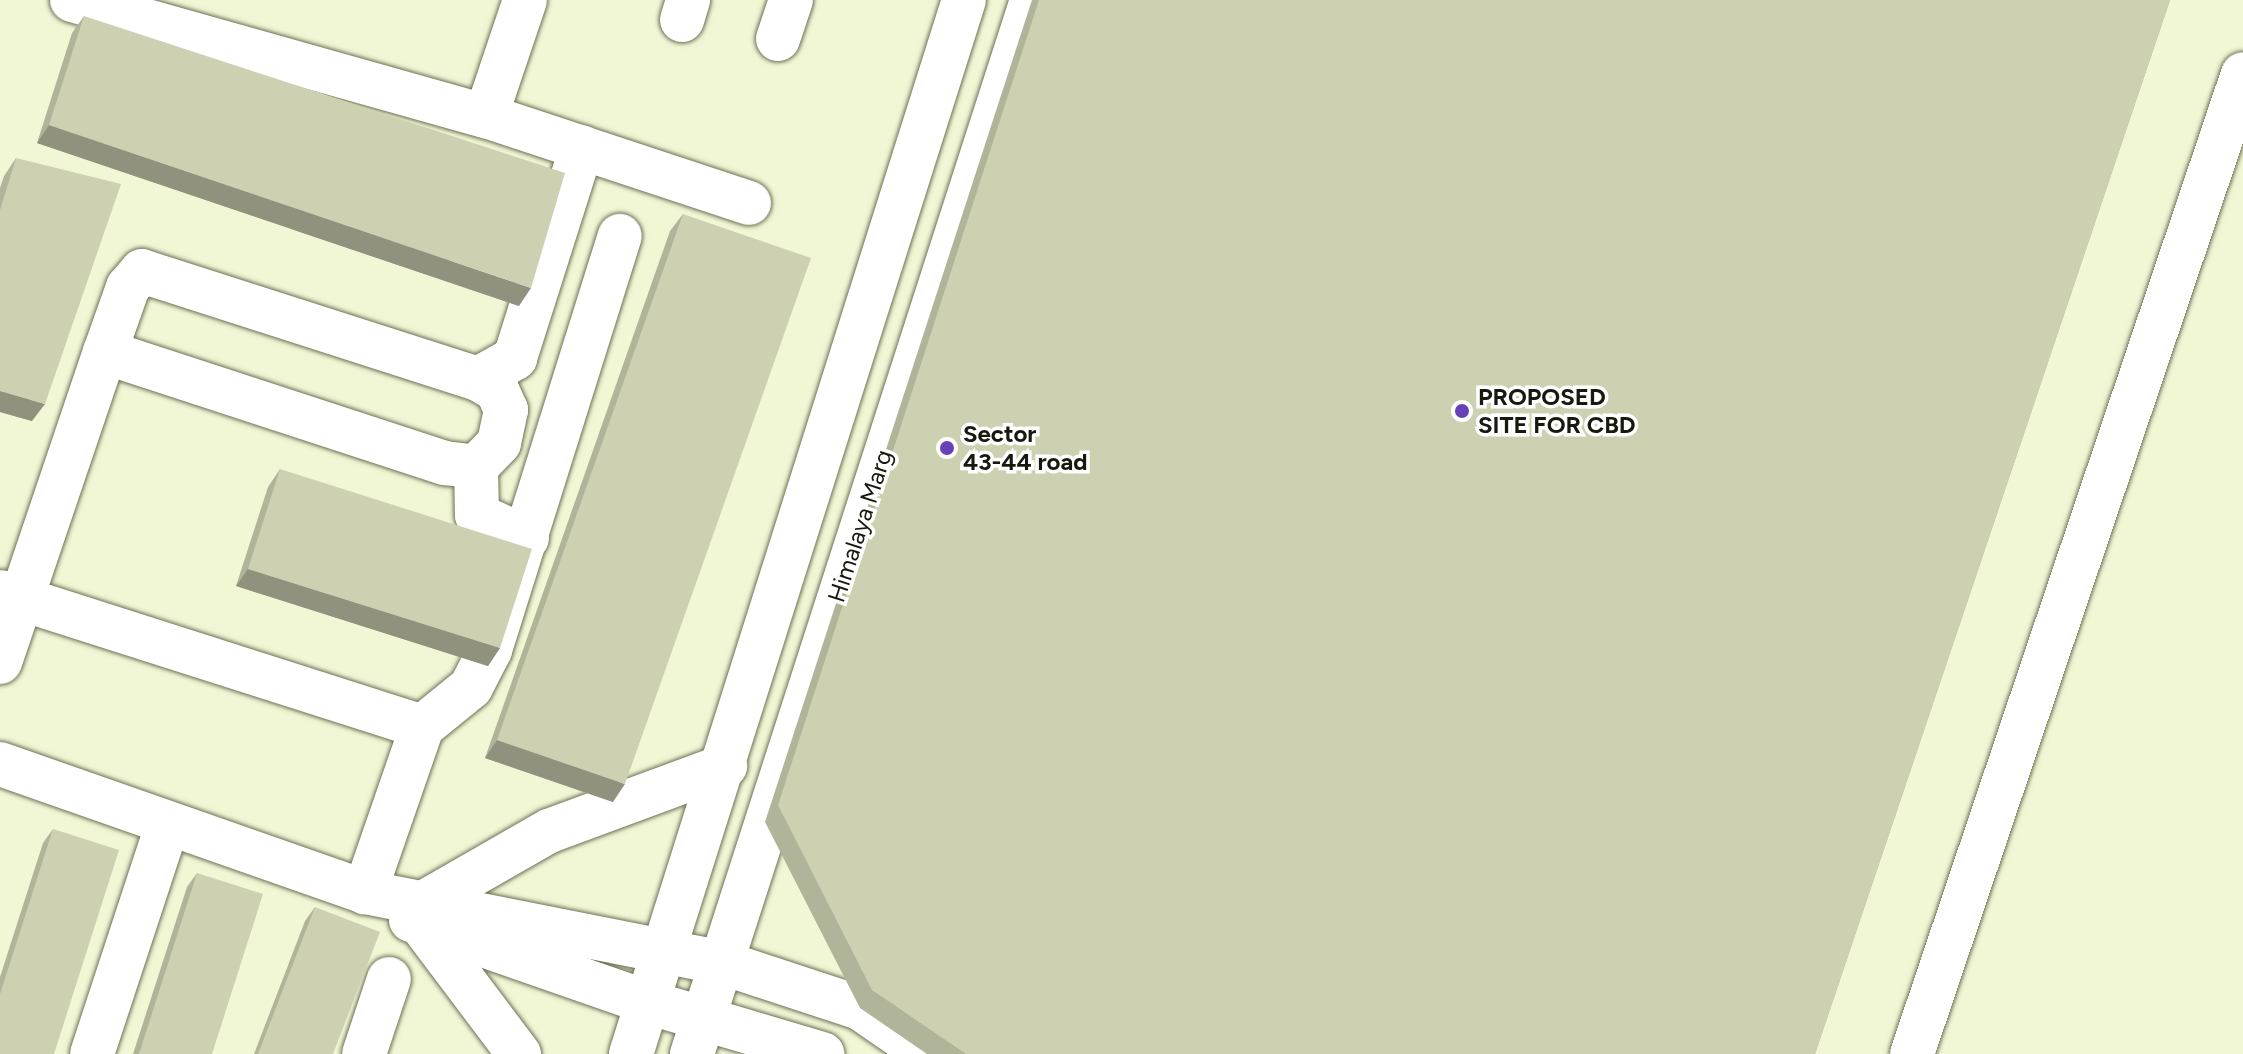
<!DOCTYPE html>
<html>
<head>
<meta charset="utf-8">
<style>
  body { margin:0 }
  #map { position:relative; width:2243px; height:1054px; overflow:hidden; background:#f1f6d5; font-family:Figtree,sans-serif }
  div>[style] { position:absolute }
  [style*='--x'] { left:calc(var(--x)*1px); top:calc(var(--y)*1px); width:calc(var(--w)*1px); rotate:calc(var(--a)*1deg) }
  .roads { filter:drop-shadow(0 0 2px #6d7154) drop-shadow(0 0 2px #6d7154) }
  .street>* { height:44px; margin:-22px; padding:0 22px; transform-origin:22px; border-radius:22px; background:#fff }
  .secondary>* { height:44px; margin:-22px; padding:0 22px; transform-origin:22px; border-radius:22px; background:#fff }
  .wall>* { inset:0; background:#b0b499 }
  .shaded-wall>* { inset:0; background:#90927d }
  .building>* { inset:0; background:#cdd1b2 }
  .dots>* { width:22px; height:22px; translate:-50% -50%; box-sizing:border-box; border:4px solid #fff; border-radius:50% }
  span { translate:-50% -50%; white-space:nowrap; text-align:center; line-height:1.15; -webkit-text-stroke:7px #fff; paint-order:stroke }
  .poi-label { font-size:24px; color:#18190e; font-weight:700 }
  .left { translate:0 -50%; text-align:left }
  .street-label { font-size:24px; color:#18190e }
</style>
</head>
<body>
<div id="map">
  <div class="roads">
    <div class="street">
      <i style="--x:72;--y:0;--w:430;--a:15.7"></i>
      <i style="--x:486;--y:116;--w:277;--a:18.3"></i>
      <i style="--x:682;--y:20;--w:21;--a:-73"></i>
      <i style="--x:778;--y:39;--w:41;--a:-71.6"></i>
      <i style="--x:486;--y:116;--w:122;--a:-71.4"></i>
      <i style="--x:478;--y:379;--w:353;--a:-162.2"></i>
      <i style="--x:142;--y:271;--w:21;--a:131"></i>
      <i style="--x:128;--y:287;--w:69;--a:109.5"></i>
      <i style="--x:105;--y:352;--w:358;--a:18.1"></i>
      <i style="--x:445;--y:463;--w:31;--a:7"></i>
      <i style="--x:476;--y:467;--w:33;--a:-46"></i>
      <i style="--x:499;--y:443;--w:34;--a:-78"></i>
      <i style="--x:506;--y:410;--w:22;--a:-114"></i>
      <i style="--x:497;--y:390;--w:22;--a:-150"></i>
      <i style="--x:478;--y:379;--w:43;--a:-29.6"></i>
      <i style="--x:515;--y:358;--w:221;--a:-72.4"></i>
      <i style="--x:476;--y:467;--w:48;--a:88.8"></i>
      <i style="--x:477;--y:515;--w:55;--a:24.7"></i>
      <i style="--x:0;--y:592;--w:443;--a:17.7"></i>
      <i style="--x:422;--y:727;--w:175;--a:109.1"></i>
      <i style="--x:0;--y:662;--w:327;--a:-71.3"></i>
      <i style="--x:422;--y:727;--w:63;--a:-39.2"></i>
      <i style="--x:471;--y:687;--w:42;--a:-62.8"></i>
      <i style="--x:490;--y:650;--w:434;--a:-72.6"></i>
      <i style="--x:92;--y:1054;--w:240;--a:-71.8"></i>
      <i style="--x:364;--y:1054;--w:79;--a:-71.6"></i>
      <i style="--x:1912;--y:1054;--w:1034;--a:-71.34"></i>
    </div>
    <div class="secondary">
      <i style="--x:0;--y:764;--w:387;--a:19.3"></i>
      <i style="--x:365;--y:892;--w:362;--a:11.2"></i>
      <i style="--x:720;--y:962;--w:147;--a:18.2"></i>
      <i style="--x:860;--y:1008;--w:81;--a:34.5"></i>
      <i style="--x:425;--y:902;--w:143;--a:-29.8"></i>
      <i style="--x:549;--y:831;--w:188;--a:-20.3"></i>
      <i style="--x:411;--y:920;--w:250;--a:19.2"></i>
      <i style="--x:647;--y:1002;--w:183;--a:16.5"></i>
      <i style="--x:424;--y:928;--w:158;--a:53"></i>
      <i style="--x:631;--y:1054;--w:1105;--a:-72.47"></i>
      <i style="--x:692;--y:1054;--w:1107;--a:-72.12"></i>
    </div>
  </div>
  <div class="wall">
    <i style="clip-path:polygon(1032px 0,2170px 0,1815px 1054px,927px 1054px,860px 1008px,765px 822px)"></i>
    <i style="clip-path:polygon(84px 16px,519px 306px,37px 143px,72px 33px)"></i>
    <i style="clip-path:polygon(16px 158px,32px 421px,0 412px,0 188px,4px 176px)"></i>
    <i style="clip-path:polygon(683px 214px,613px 802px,485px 758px,670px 231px)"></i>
    <i style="clip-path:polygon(280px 469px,500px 648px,488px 666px,236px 586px,268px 487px)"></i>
    <i style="clip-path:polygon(53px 829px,0 1054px,0 977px,43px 843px)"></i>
    <i style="clip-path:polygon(197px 873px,212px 1054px,133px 1054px,187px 887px)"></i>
    <i style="clip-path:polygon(315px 907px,333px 1054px,254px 1054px,305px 921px)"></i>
  </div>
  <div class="shaded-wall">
    <i style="clip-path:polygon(49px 125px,531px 288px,519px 306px,37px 143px)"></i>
    <i style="clip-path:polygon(0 391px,45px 404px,32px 421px,0 412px)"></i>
    <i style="clip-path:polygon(248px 569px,500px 648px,488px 666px,236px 586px)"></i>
    <i style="clip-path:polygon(497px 740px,625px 784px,613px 802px,485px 758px)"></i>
  </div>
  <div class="building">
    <i style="clip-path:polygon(1039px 0,2170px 0,1815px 1054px,966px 1054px,872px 990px,778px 805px)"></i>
    <i style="clip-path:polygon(84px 16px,565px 173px,531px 288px,49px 125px)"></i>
    <i style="clip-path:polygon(16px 158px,121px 184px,45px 404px,0 391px,0 210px)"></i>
    <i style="clip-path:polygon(683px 214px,811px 258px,625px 784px,497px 740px)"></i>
    <i style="clip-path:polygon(280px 469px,532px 549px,500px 648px,248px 569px)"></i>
    <i style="clip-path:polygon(53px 829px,119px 850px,54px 1054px,0 1054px,0 994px)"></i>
    <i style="clip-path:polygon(197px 873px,263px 894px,212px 1054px,139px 1054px)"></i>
    <i style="clip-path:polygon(315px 907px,380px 932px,333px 1054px,258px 1054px)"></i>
  </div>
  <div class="dots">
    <i style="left:1462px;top:411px;background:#6840b8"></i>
    <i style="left:947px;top:448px;background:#6840b8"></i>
  </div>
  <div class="poi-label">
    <span class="left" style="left:1478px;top:411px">PROPOSED<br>SITE FOR CBD</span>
    <span class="left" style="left:963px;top:448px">Sector<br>43-44 road</span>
  </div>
  <div class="street-label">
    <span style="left:860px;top:526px;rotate:-72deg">Himalaya Marg</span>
  </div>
</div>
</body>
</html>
